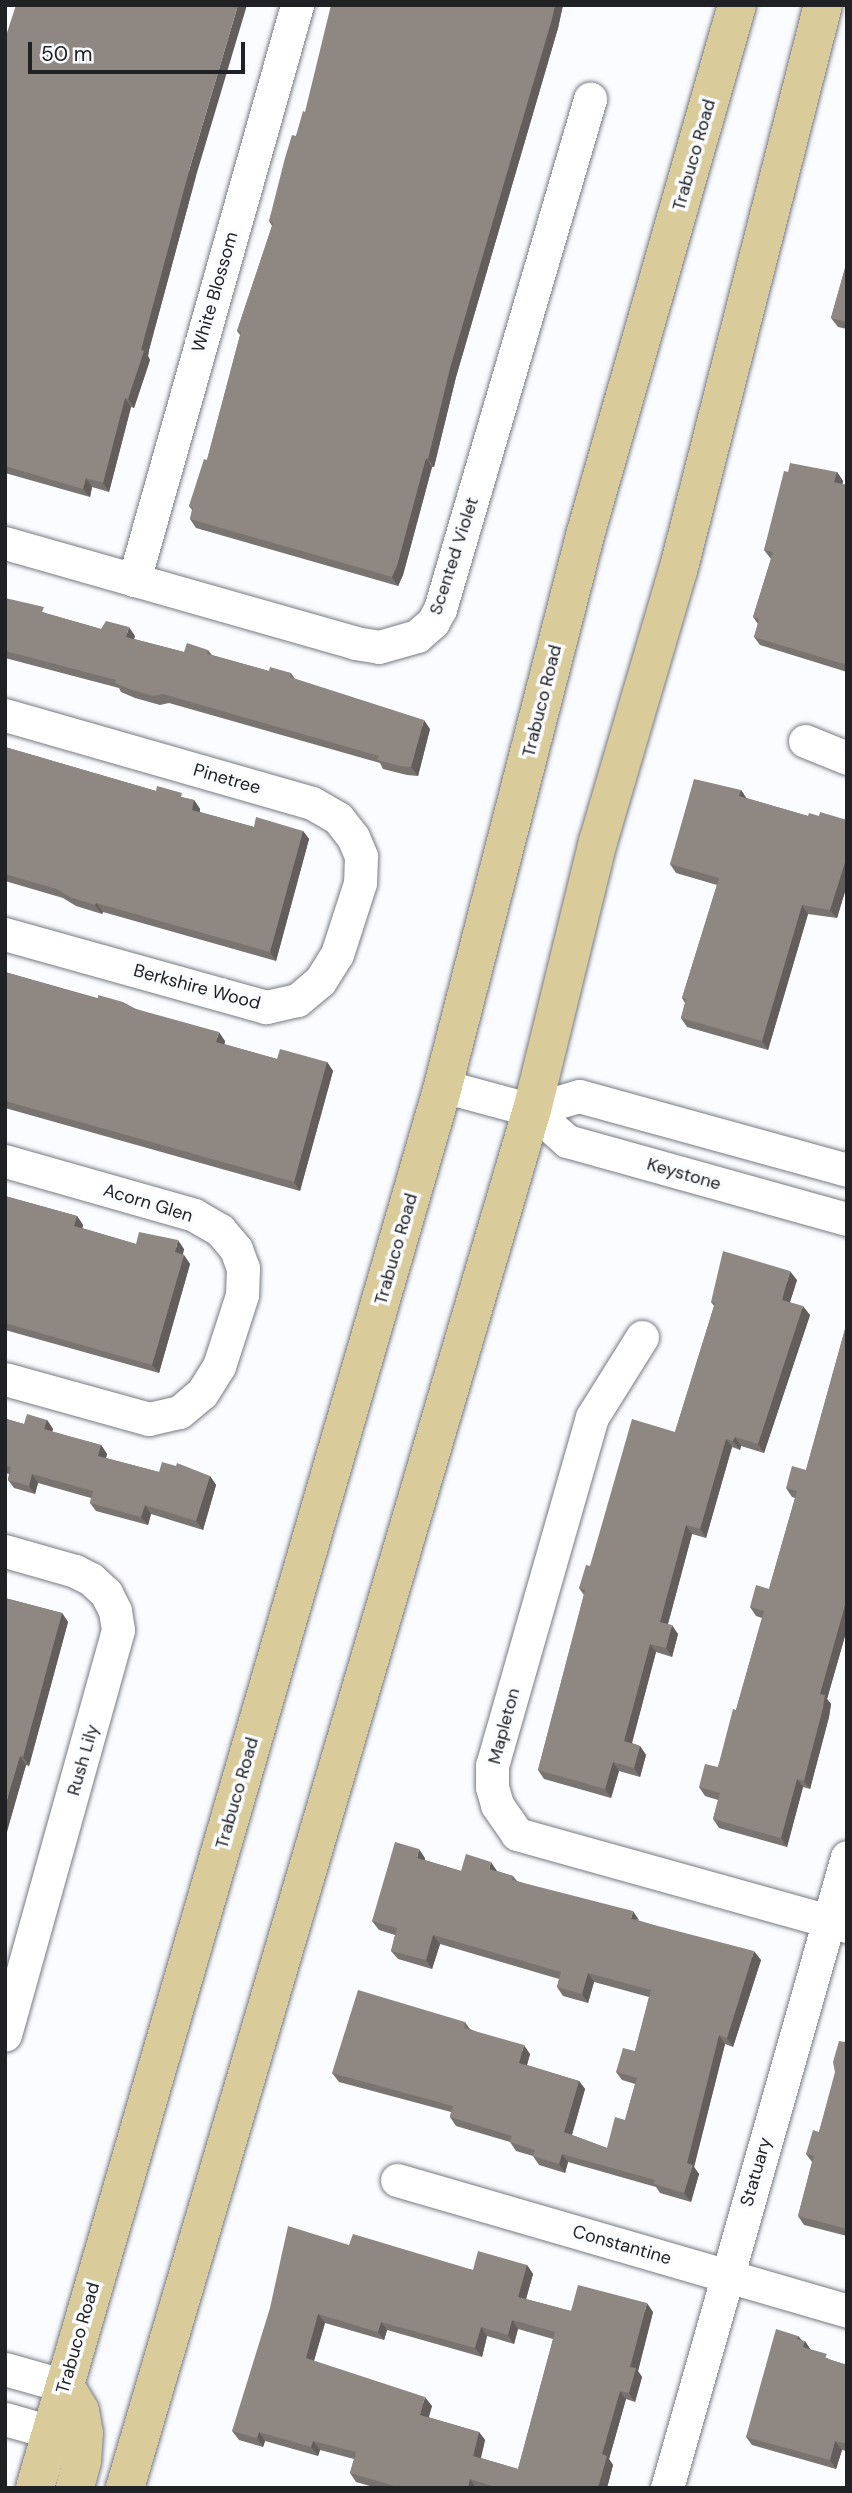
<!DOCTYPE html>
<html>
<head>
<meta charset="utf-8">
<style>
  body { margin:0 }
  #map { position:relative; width:852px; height:2493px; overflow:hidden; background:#fafcff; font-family:"DM Sans",sans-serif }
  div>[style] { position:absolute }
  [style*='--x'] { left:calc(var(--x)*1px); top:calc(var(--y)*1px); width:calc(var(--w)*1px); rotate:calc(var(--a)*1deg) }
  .roads { filter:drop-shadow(0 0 2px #777a81) drop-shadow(0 0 2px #777a81) }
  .minor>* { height:33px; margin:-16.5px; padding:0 16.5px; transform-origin:16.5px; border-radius:16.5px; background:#fff }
  .major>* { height:38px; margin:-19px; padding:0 19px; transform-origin:19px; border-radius:19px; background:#dacb9b }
  .wall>* { inset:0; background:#7a7470 }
  .shaded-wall>* { inset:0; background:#635e5b }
  .building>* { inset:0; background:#8e8782 }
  span { translate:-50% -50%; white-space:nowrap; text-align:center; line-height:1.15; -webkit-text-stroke:7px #fafcff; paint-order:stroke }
  .street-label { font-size:18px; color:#202124 }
  .frame { position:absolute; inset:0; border:7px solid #202124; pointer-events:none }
  .scale { position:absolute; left:28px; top:42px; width:217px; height:32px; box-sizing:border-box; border:4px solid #202124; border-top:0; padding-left:9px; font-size:21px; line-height:24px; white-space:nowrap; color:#202124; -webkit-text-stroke:5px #fafcff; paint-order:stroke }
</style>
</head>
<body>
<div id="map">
  <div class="roads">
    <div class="minor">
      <i style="--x:5;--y:543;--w:364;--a:15.9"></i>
      <i style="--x:355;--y:643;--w:24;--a:9"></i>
      <i style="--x:379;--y:647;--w:40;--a:-16"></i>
      <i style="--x:417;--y:636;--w:21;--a:-41"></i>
      <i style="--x:433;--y:622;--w:15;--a:-62"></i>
      <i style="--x:440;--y:609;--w:532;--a:-73.61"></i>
      <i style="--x:134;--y:580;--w:598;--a:-74.17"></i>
      <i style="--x:5;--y:715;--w:319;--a:16"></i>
      <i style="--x:312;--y:803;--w:30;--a:30"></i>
      <i style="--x:338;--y:818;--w:24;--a:52"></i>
      <i style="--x:353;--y:837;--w:21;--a:67"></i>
      <i style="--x:361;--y:856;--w:27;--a:92"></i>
      <i style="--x:360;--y:883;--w:75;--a:107.9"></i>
      <i style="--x:337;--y:954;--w:32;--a:122"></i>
      <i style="--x:320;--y:981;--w:30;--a:140"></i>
      <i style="--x:297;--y:1000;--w:32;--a:167"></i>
      <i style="--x:266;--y:1007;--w:271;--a:-164.4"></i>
      <i style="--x:805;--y:741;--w:45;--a:22"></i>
      <i style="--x:443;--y:1086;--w:92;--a:15.1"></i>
      <i style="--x:532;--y:1110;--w:47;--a:41.5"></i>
      <i style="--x:567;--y:1141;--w:291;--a:15.6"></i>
      <i style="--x:532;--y:1110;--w:49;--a:-16.6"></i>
      <i style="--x:579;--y:1096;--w:278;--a:15.4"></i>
      <i style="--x:5;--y:1161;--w:197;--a:15.9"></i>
      <i style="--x:194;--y:1215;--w:30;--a:30"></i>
      <i style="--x:220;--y:1230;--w:25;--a:50"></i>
      <i style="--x:236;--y:1249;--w:20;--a:70"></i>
      <i style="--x:243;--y:1268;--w:27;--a:92"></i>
      <i style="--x:242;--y:1295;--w:75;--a:107.9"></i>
      <i style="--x:219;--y:1366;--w:32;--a:122"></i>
      <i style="--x:202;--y:1393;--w:30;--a:140"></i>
      <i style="--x:179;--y:1412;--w:31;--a:167"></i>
      <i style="--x:149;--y:1419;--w:149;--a:-164.5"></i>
      <i style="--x:642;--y:1337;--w:94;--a:122"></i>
      <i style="--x:592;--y:1417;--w:362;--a:106"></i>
      <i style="--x:492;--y:1765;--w:22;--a:90"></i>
      <i style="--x:492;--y:1787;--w:19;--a:74"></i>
      <i style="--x:497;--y:1805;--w:35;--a:55"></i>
      <i style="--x:517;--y:1834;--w:343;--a:15.6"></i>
      <i style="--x:5;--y:1551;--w:73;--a:15.9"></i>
      <i style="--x:75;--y:1571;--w:18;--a:27"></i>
      <i style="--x:91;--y:1579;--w:21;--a:43"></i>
      <i style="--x:106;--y:1593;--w:20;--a:63"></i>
      <i style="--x:115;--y:1611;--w:19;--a:81"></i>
      <i style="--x:118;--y:1630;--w:420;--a:105.6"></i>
      <i style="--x:397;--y:2180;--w:469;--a:16.2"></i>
      <i style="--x:5;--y:2369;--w:62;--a:15.8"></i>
      <i style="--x:5;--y:2419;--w:48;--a:15.8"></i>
      <i style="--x:667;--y:2488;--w:656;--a:-74.08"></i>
    </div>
    <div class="major">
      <i style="--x:65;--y:2386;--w:29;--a:59"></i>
      <i style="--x:80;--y:2411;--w:22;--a:80"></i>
      <i style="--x:84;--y:2433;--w:28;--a:94"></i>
      <i style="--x:82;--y:2461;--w:28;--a:105"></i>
      <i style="--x:35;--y:2488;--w:1460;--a:-73.77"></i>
      <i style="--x:443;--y:1086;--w:572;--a:-75.53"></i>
      <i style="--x:586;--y:532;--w:548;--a:-74.01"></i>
      <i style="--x:125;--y:2488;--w:1437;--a:-73.55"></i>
      <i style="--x:532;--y:1110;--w:276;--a:-76.2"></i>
      <i style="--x:598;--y:842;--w:283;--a:-73.6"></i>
      <i style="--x:678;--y:571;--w:584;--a:-75.63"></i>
    </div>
  </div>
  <div class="wall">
    <i style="clip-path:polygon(563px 5px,558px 28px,456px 377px,434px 467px,432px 467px,403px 575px,398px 586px,196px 528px,190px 519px,192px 510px,189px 506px,207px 460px,240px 335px,237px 331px,272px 226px,269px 221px,296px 136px,305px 112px)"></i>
    <i style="clip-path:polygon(5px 39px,196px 176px,149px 350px,148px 356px,150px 360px,134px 408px,131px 407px,109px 492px,92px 487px,90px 497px,5px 473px)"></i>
    <i style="clip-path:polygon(847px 261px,847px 329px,838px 327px,831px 318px)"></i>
    <i style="clip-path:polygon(788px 472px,837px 472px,843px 481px,842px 484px,847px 485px,847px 672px,760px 645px,754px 637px,758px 624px,753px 617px,771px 559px,764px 550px)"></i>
    <i style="clip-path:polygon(5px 598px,48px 614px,101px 629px,135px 636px,134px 639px,184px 652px,208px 650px,212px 655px,269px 671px,291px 673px,295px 679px,430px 729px,418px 776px,407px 775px,383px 769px,380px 763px,169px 703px,160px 705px,135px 698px,121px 692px,119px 688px,5px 658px)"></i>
    <i style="clip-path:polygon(5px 747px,156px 791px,194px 800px,200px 809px,200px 812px,254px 827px,303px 831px,309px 839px,276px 961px,103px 912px,102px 914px,76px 906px,63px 898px,5px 881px)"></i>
    <i style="clip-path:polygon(741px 790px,746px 798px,808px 816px,819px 816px,847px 820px,847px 885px,837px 918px,808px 914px,768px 1050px,687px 1027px,681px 1018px,685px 1003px,682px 998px,717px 885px,676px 873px,670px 864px)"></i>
    <i style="clip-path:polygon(5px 972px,136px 1009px,225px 1041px,224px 1044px,277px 1059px,327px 1062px,333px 1071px,300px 1191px,5px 1108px)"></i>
    <i style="clip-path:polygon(5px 1196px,77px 1216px,83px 1225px,82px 1228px,136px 1244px,184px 1249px,183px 1254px,190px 1264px,159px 1373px,5px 1330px)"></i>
    <i style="clip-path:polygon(797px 1280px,790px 1302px,810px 1315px,764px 1453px,741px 1446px,740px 1450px,732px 1447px,706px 1538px,692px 1534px,668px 1624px,678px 1634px,672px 1657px,656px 1652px,632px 1743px,640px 1746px,646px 1755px,640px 1777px,619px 1771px,611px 1798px,544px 1779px,538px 1770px,584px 1595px,579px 1588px,590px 1566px,675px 1432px,714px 1306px,711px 1302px)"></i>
    <i style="clip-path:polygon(847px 1322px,847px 1629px,827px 1699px,831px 1704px,829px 1717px,810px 1789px,803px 1787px,787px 1847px,719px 1828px,713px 1819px,718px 1800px,705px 1796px,699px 1787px,718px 1767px,736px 1710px,762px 1618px,756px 1616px,750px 1607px,769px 1589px,795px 1498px,792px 1497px,786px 1488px,806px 1470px)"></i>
    <i style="clip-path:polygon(5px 1416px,7px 1419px,24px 1424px,47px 1420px,53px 1429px,52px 1432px,101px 1445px,107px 1454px,106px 1458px,159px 1472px,210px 1476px,216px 1485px,203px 1530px,151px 1514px,148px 1525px,96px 1511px,90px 1503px,91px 1498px,38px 1483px,35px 1494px,14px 1488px,8px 1480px,9px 1474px,5px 1473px)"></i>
    <i style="clip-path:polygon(5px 1598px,62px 1613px,68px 1622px,29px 1766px,26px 1765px,9px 1823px)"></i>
    <i style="clip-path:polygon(425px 1858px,425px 1860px,461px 1871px,497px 1871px,513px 1876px,517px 1881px,761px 1960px,733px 2047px,725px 2044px,694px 2167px,699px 2174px,691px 2202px,660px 2193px,656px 2187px,568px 2162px,565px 2173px,539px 2165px,533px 2156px,516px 2151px,510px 2142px,456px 2126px,450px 2117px,451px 2112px,339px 2082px,332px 2073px,465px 2022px,470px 2029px,530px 2054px,527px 2065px,579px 2081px,585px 2089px,572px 2135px,607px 2148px,625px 2120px,635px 2084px,622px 2080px,616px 2072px,635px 2051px,649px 1997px,594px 1982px,588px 2003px,563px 1996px,557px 1987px,559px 1979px,440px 1944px,432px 1969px,398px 1959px,391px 1951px,395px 1935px,379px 1930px,372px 1921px)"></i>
    <i style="clip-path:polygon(847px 2034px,847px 2236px,804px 2225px,798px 2216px,812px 2162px,806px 2154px,819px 2132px)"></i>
    <i style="clip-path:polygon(evenodd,349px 2245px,473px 2270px,527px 2265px,533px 2274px,526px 2299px,571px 2311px,653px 2312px,638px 2371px,642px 2377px,635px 2402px,626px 2399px,609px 2459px,613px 2465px,607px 2488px,377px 2488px,356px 2482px,350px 2473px,354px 2459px,320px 2450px,318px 2456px,265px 2441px,263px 2447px,239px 2440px,232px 2431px,349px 2245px,325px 2323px,384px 2340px,387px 2330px,482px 2357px,487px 2336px,514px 2344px,518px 2329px,553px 2339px,518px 2469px,481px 2458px,485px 2440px,479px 2432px,428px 2417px,432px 2406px,314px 2361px,325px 2323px)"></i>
    <i style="clip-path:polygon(798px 2336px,810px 2350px,831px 2360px,847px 2365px,847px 2451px,842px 2450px,836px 2469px,752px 2445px,746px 2437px)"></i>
  </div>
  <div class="shaded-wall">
    <i style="clip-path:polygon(238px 5px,247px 5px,196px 176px,149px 350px,148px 356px,150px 360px,134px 408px,128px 399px,190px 167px)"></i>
    <i style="clip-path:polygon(555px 5px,563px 5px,558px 28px,456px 377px,434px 467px,428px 459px,450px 368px)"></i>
    <i style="clip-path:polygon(125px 398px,131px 407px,109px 492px,103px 483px)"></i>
    <i style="clip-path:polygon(426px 458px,432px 467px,403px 575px,398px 586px,392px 577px)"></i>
    <i style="clip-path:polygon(837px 472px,843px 481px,841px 491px,834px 482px)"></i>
    <i style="clip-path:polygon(86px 478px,92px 487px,90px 497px,83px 489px)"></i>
    <i style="clip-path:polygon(129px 627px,135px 636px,132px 645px,126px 637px)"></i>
    <i style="clip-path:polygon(424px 720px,430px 729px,418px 776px,411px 767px)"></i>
    <i style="clip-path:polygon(741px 790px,747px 799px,739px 796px)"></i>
    <i style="clip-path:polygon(194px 800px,200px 809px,198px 819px,192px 810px)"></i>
    <i style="clip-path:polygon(303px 831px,309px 839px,276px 961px,270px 952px)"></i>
    <i style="clip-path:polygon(847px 856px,847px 885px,837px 918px,830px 910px)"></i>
    <i style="clip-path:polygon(96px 903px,103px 912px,102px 914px,95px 905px)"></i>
    <i style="clip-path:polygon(802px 905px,808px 914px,768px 1050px,762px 1041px)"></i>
    <i style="clip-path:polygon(219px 1032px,225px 1041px,223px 1051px,216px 1042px)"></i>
    <i style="clip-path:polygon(327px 1062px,333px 1071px,300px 1191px,294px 1182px)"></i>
    <i style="clip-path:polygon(77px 1216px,83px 1225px,81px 1234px,74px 1226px)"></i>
    <i style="clip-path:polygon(178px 1240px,184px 1249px,181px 1261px,175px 1252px)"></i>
    <i style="clip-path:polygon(184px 1255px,190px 1264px,159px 1373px,152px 1365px)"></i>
    <i style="clip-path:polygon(790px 1271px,797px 1280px,788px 1308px,782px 1300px)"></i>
    <i style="clip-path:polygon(803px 1306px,810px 1315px,764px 1453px,758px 1444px)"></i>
    <i style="clip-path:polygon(47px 1420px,53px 1429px,50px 1438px,44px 1429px)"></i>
    <i style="clip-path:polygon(735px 1437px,741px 1446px,740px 1450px,733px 1441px)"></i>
    <i style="clip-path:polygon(726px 1439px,732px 1447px,706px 1538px,700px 1529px)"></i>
    <i style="clip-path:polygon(101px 1445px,107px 1454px,104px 1464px,98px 1456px)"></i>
    <i style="clip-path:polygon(32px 1474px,38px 1483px,35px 1494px,29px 1486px)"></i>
    <i style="clip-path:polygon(210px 1476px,216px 1485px,203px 1530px,196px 1521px)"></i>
    <i style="clip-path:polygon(145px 1505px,151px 1514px,148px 1525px,141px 1517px)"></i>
    <i style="clip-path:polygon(686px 1525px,692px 1534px,666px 1631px,660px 1622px)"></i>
    <i style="clip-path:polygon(847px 1598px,847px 1629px,827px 1699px,831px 1704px,829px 1717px,810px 1789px,804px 1781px,820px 1694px)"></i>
    <i style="clip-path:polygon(62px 1613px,68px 1622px,29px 1766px,23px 1757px)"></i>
    <i style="clip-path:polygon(672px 1625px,678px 1634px,672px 1657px,666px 1648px)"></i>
    <i style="clip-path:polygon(650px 1644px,656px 1652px,630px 1750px,624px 1741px)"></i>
    <i style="clip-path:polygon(640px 1746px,646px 1755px,640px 1777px,634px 1768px)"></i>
    <i style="clip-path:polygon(20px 1756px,26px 1765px,5px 1839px,5px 1806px)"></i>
    <i style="clip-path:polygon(613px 1762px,619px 1771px,611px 1798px,605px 1789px)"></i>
    <i style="clip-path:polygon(797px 1779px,803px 1787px,787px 1847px,781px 1838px)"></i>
    <i style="clip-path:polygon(419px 1849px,425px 1858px,423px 1867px,417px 1858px)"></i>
    <i style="clip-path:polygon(491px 1862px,497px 1871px,495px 1878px,489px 1869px)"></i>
    <i style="clip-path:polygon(633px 1911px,639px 1920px,631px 1919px)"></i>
    <i style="clip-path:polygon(433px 1935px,440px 1944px,432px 1969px,426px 1960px)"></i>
    <i style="clip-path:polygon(754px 1951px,761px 1960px,733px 2047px,727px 2038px)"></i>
    <i style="clip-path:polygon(588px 1973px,594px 1982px,588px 2003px,582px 1994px)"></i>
    <i style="clip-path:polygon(719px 2035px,725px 2044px,694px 2167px,699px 2174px,691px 2202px,684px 2193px,687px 2163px)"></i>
    <i style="clip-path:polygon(524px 2045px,530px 2054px,525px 2072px,519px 2063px)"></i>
    <i style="clip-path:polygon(579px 2081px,585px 2089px,570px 2141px,564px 2132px)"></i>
    <i style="clip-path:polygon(562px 2154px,568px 2162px,565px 2173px,559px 2164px)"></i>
    <i style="clip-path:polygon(527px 2265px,533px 2274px,524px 2306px,518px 2297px)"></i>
    <i style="clip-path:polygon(647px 2303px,653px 2312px,638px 2371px,642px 2377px,635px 2402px,629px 2393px,630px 2367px)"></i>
    <i style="clip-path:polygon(318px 2314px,325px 2323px,312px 2367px,306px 2358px)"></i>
    <i style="clip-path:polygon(512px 2320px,518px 2329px,514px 2344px,508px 2335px)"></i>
    <i style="clip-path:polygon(381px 2322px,387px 2330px,384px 2340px,378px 2332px)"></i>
    <i style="clip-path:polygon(481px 2327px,487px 2336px,482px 2357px,475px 2348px)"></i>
    <i style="clip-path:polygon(798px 2336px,804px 2343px,805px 2341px,811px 2350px,809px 2356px,797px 2339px)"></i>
    <i style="clip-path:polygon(620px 2391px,626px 2399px,609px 2459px,613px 2465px,607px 2488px,598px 2488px,602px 2454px)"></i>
    <i style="clip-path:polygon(425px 2397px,432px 2406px,427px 2424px,420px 2415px)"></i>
    <i style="clip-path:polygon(259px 2432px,265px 2441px,263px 2447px,257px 2438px)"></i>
    <i style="clip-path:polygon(479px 2432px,485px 2440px,479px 2465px,473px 2456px)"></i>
    <i style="clip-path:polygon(313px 2441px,320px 2450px,318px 2456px,311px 2447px)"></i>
    <i style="clip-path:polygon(835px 2441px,842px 2450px,836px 2469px,830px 2460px)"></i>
    <i style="clip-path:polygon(470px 2479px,476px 2488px,468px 2488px)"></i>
  </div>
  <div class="building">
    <i style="clip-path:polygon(16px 5px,238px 5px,190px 167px,143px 342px,141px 350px,144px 351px,128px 399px,125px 398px,103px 483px,86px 478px,83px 489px,5px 466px,5px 39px)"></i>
    <i style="clip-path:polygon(331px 5px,555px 5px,552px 19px,450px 368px,428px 459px,426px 458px,397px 566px,392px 577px,190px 519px,193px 508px,189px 506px,204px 459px,207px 460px,241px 332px,237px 331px,273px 223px,269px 221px,285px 158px,292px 135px,296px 136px,303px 111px,305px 112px)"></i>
    <i style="clip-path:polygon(847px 261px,847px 322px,831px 318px)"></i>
    <i style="clip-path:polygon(790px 463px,837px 472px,834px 482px,847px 485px,847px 665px,754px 637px,759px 619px,753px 617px,773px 552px,764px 550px,784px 471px,788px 472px)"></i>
    <i style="clip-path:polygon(5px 598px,44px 607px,42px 612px,101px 629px,106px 621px,129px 627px,126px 637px,184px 652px,187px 643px,208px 650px,207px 654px,269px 671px,270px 667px,291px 673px,290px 677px,424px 720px,411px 767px,400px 766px,377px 760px,379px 756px,163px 694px,153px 696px,129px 689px,115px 683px,116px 680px,5px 651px)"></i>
    <i style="clip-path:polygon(5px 747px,156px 791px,157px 786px,182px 793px,181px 797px,194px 800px,192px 810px,254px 827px,256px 817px,303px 831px,270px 952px,96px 903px,95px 905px,70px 897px,57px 889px,5px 874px)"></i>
    <i style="clip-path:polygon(694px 779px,741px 790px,739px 796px,808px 816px,809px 813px,819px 816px,820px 812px,847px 820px,847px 856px,830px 910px,802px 905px,762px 1041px,681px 1018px,686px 999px,682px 998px,719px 878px,670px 864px)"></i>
    <i style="clip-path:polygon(5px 972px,98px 999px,98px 995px,123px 1002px,136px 1009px,219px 1032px,216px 1042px,277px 1059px,280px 1049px,327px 1062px,294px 1182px,5px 1101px)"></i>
    <i style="clip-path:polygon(5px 1196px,77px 1216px,74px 1226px,136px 1244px,139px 1232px,178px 1240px,175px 1252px,184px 1255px,152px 1365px,5px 1323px)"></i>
    <i style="clip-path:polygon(723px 1251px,790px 1271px,782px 1300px,803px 1306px,758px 1444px,735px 1437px,733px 1441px,726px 1439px,700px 1529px,686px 1525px,660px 1622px,672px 1625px,666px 1648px,650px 1644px,624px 1741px,640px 1746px,634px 1768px,613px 1762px,605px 1789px,538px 1770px,585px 1590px,579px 1588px,586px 1565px,590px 1566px,632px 1419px,675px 1432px,715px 1303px,711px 1302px)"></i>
    <i style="clip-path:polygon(847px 1322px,847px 1598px,820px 1694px,825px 1695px,823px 1708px,804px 1781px,797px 1779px,781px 1838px,713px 1819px,720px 1793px,699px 1787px,705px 1764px,718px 1767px,733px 1709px,736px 1710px,764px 1611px,750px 1607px,756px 1585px,769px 1589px,797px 1491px,786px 1488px,792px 1466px,806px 1470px)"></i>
    <i style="clip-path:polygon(27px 1414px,47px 1420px,44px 1429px,101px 1445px,98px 1456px,159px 1472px,162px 1462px,176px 1466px,177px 1463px,210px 1476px,196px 1521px,145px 1505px,141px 1517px,90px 1503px,93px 1491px,32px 1474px,29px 1486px,8px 1480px,11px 1467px,5px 1466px,5px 1419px,24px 1424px)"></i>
    <i style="clip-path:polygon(5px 1598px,62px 1613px,23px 1757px,20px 1756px,5px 1806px)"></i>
    <i style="clip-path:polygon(395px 1842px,419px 1849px,417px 1858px,461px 1871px,466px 1854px,491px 1862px,489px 1869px,513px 1876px,512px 1880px,633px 1911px,631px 1919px,754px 1951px,727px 2038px,719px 2035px,687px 2163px,693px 2165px,684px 2193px,654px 2184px,655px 2180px,562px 2154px,559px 2164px,533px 2156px,535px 2150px,510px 2142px,512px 2136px,450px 2117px,453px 2106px,332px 2073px,358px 1990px,465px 2022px,464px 2028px,524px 2045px,519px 2063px,579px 2081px,564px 2132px,607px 2148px,615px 2117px,625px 2120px,637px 2078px,616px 2072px,623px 2048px,635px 2051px,651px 1990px,588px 1973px,582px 1994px,557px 1987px,561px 1972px,433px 1935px,426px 1960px,391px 1951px,397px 1928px,372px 1921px)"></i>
    <i style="clip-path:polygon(847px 2034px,847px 2229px,798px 2216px,814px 2156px,806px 2154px,813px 2130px,819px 2132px,835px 2072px,833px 2062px,839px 2041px,845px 2042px)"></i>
    <i style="clip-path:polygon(evenodd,288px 2226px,349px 2245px,353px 2234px,473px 2270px,478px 2251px,527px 2265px,518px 2297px,571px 2311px,578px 2285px,647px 2303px,630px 2367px,636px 2368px,629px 2393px,620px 2391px,602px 2454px,607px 2456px,598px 2488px,498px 2488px,470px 2479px,468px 2488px,401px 2488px,350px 2473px,356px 2452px,313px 2441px,311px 2447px,259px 2432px,257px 2438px,232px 2431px,270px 2308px,288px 2226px,318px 2314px,378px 2332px,381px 2322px,475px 2348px,481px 2327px,508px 2335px,512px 2320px,555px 2332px,518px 2469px,473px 2456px,479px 2432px,420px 2415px,425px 2397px,306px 2358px,318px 2314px)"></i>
    <i style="clip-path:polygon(776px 2329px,798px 2336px,797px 2339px,805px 2341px,803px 2347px,827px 2354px,825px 2358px,847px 2365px,847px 2444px,835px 2441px,830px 2460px,746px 2437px)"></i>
  </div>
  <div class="street-label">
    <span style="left:694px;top:155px;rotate:-74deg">Trabuco Road</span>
    <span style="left:215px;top:292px;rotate:-74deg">White Blossom</span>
    <span style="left:454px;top:556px;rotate:-72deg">Scented Violet</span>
    <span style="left:542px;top:701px;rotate:-76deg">Trabuco Road</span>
    <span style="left:227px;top:779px;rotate:16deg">Pinetree</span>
    <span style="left:197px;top:987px;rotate:15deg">Berkshire Wood</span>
    <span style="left:684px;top:1174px;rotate:16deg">Keystone</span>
    <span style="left:148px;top:1203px;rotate:17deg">Acorn Glen</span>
    <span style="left:396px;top:1249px;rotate:-74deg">Trabuco Road</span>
    <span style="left:504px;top:1726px;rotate:-75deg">Mapleton</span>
    <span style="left:83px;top:1760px;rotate:-74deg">Rush Lily</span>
    <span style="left:237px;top:1793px;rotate:-74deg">Trabuco Road</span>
    <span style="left:756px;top:2172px;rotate:-74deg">Statuary</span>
    <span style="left:622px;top:2245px;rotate:16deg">Constantine</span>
    <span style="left:78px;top:2338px;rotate:-74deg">Trabuco Road</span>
  </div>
  <div class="frame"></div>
  <div class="scale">50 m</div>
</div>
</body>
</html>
